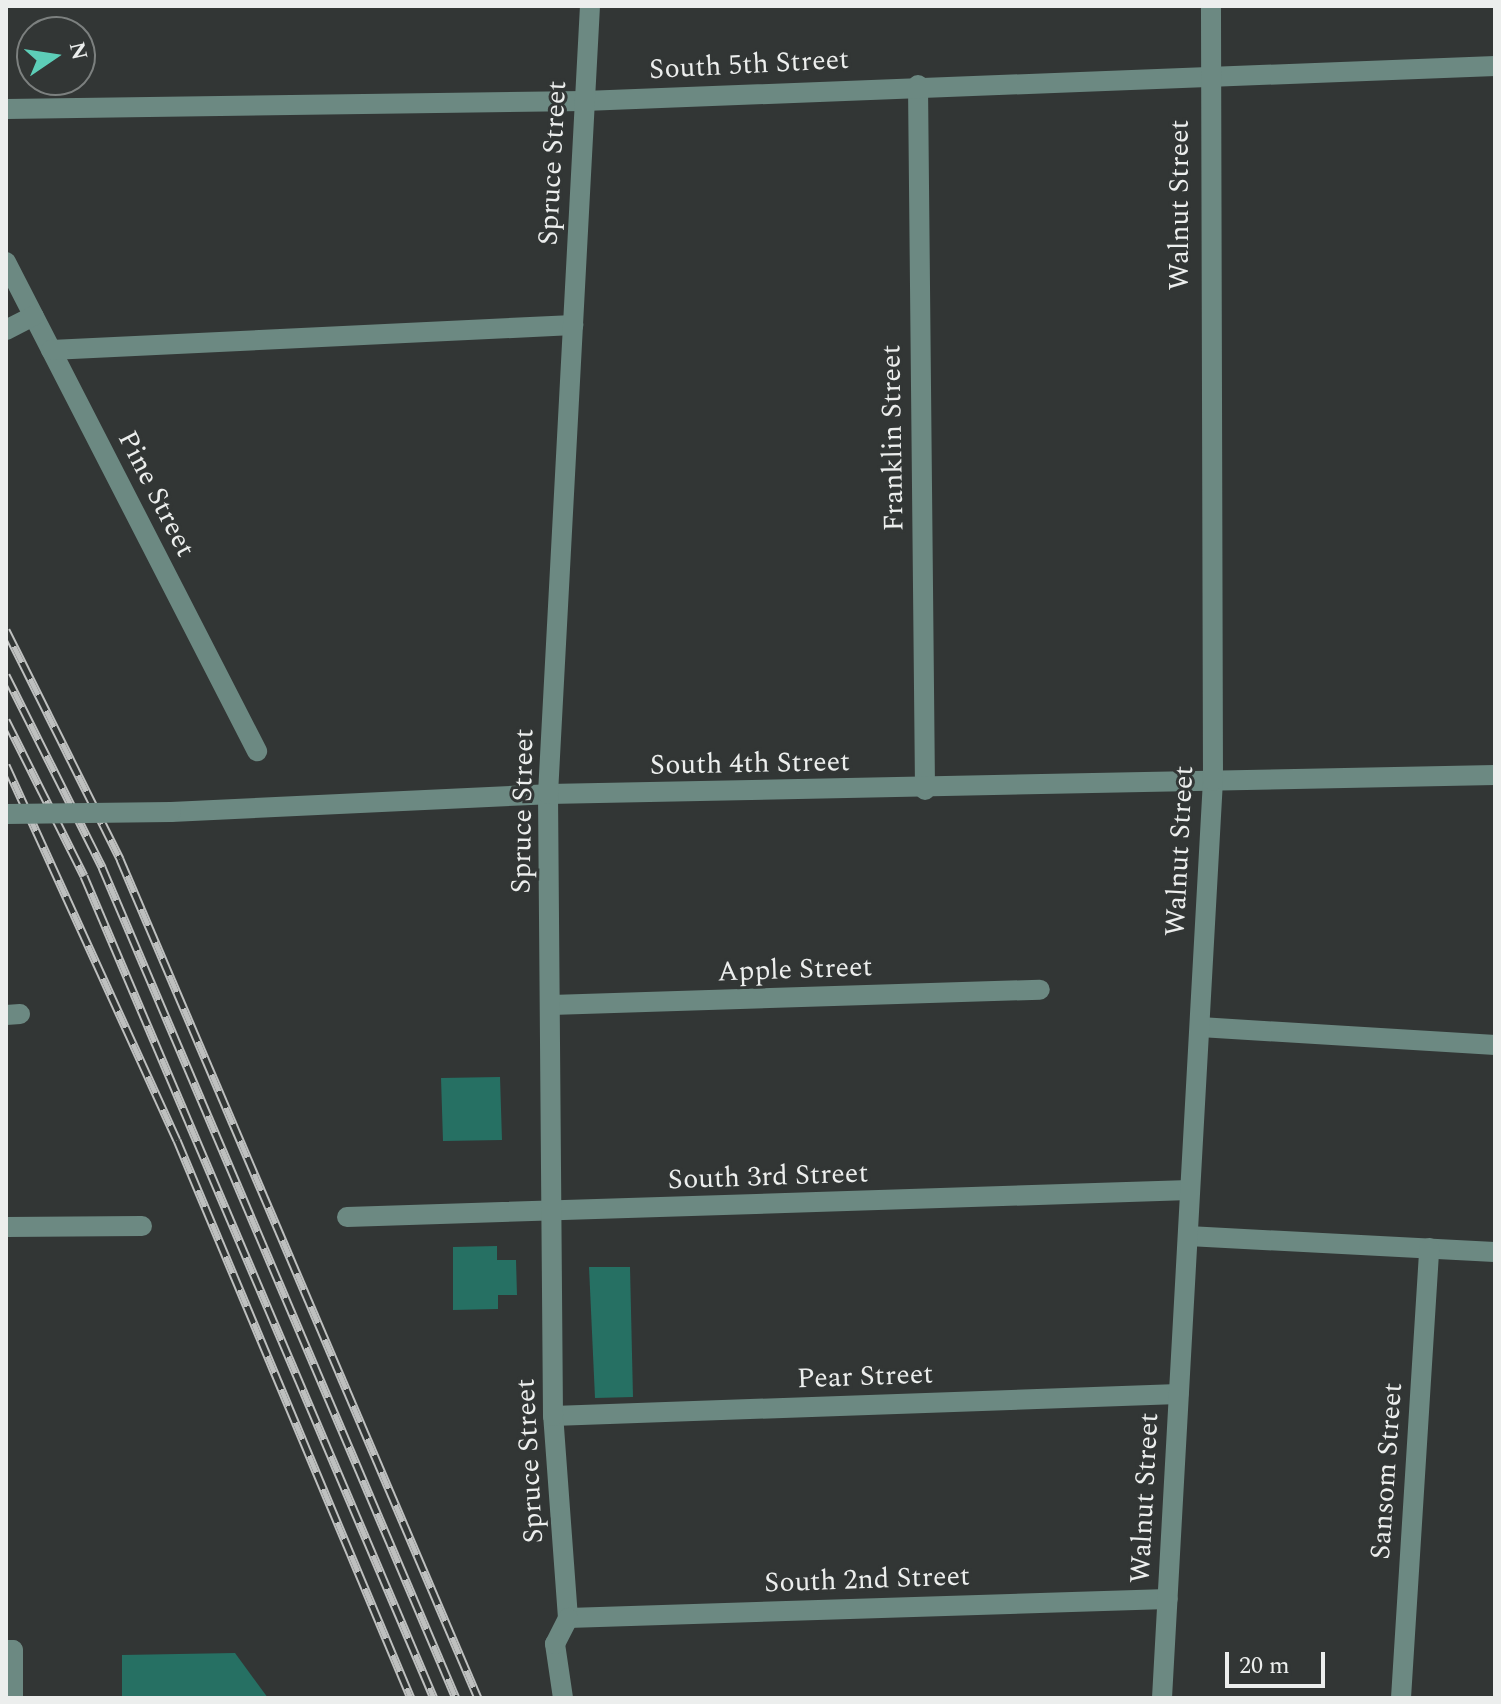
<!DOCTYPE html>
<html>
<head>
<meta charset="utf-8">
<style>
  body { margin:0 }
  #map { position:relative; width:1501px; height:1704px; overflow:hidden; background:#323635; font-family:Spectral,serif }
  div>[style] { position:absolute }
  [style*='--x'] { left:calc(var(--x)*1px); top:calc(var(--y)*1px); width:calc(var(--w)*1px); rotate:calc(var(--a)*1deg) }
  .building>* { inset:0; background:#267063 }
  .minor>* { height:20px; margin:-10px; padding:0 10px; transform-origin:10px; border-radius:10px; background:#6c8982 }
  .rail>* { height:9px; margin-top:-4.5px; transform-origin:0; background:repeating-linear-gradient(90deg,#323635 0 18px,#bec0bf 0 36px); box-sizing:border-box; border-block:2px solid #bec0bf }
  .minor-bridge>* { height:20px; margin:-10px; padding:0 10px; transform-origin:10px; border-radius:10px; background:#6c8982 }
  span { translate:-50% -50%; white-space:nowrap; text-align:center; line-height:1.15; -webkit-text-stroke:6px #323635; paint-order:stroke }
  .street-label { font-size:28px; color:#eceeed }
  .frame { position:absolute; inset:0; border:8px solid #eceeed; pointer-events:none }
  .north { position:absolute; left:16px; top:16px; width:80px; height:80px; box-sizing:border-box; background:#323635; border:2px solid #7c807f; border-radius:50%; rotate:77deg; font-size:22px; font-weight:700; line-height:32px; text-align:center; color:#eceeed }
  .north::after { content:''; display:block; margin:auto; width:28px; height:36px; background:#5dceb8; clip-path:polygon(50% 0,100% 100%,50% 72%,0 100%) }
  .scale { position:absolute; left:1225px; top:1652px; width:100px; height:36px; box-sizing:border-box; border:4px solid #eceeed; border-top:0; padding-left:10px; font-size:24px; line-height:28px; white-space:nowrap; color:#eceeed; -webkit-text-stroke:6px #323635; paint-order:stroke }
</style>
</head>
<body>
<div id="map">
  <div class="building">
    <i style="clip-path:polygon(500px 1077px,502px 1140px,443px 1141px,441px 1078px)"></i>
    <i style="clip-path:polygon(497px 1246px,497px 1260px,516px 1260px,517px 1295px,498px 1295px,498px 1309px,453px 1310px,453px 1247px)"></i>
    <i style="clip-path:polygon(589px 1267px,630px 1267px,633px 1397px,595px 1398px)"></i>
    <i style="clip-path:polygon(235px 1653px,268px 1698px,122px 1698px,122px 1655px)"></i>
  </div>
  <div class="minor">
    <i style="--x:918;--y:85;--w:705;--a:89.43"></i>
    <i style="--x:6;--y:109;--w:578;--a:-0.79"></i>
    <i style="--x:584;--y:101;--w:912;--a:-2.2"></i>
    <i style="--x:6;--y:262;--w:550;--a:62.83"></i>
    <i style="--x:6;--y:330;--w:31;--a:-27"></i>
    <i style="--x:51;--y:350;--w:523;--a:-2.74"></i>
    <i style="--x:171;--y:812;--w:377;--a:-2.7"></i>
    <i style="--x:548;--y:794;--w:947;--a:-1.15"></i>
    <i style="--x:551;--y:1005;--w:489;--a:-1.8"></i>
    <i style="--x:6;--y:1015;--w:14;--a:-4"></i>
    <i style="--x:1200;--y:1027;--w:296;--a:3.5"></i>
    <i style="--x:347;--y:1217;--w:843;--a:-1.83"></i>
    <i style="--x:6;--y:1227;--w:136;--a:-0.4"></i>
    <i style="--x:1188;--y:1236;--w:307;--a:3"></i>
    <i style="--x:553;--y:1416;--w:626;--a:-2.01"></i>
    <i style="--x:568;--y:1618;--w:203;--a:-94.2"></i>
    <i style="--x:553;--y:1416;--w:622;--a:-90.46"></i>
    <i style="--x:548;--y:794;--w:789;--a:-86.95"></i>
    <i style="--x:568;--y:1618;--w:600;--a:-1.81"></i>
    <i style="--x:6;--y:1650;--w:7;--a:0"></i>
    <i style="--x:13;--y:1650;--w:48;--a:90"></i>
    <i style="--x:563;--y:1698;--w:55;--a:-98.4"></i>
    <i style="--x:555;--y:1644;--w:29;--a:-63"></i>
    <i style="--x:1162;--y:1698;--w:918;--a:-86.82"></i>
    <i style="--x:1213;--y:781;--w:775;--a:-90.15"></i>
    <i style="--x:1401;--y:1698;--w:451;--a:-86.4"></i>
  </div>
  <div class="rail">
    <i style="--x:6;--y:630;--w:256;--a:63.5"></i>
    <i style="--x:120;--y:859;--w:912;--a:66.89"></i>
    <i style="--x:6;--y:675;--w:215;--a:63.4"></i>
    <i style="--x:102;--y:867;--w:903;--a:66.93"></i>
    <i style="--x:6;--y:720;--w:174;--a:63.4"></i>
    <i style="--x:84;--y:876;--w:893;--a:66.94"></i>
    <i style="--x:6;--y:765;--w:412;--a:65.5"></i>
    <i style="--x:177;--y:1140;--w:605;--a:67.25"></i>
  </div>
  <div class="minor-bridge">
    <i style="--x:6;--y:814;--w:165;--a:-0.7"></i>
  </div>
  <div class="street-label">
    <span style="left:749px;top:65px;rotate:-3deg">South 5th Street</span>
    <span style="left:553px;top:163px;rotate:-87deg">Spruce Street</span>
    <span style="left:1180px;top:205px;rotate:-90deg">Walnut Street</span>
    <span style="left:893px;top:438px;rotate:-91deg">Franklin Street</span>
    <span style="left:156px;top:494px;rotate:63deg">Pine Street</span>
    <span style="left:750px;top:764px;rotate:-1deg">South 4th Street</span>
    <span style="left:523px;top:811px;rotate:-89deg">Spruce Street</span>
    <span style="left:1180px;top:851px;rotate:-87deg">Walnut Street</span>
    <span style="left:795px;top:970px;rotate:-2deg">Apple Street</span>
    <span style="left:768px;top:1177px;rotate:-2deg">South 3rd Street</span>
    <span style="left:865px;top:1377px;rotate:-2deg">Pear Street</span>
    <span style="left:530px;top:1461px;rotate:-93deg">Spruce Street</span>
    <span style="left:1387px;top:1471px;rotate:-86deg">Sansom Street</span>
    <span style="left:1145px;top:1498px;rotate:-87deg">Walnut Street</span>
    <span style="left:867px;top:1580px;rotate:-2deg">South 2nd Street</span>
  </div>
  <div class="frame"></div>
  <div class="north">N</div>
  <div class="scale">20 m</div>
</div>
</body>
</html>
